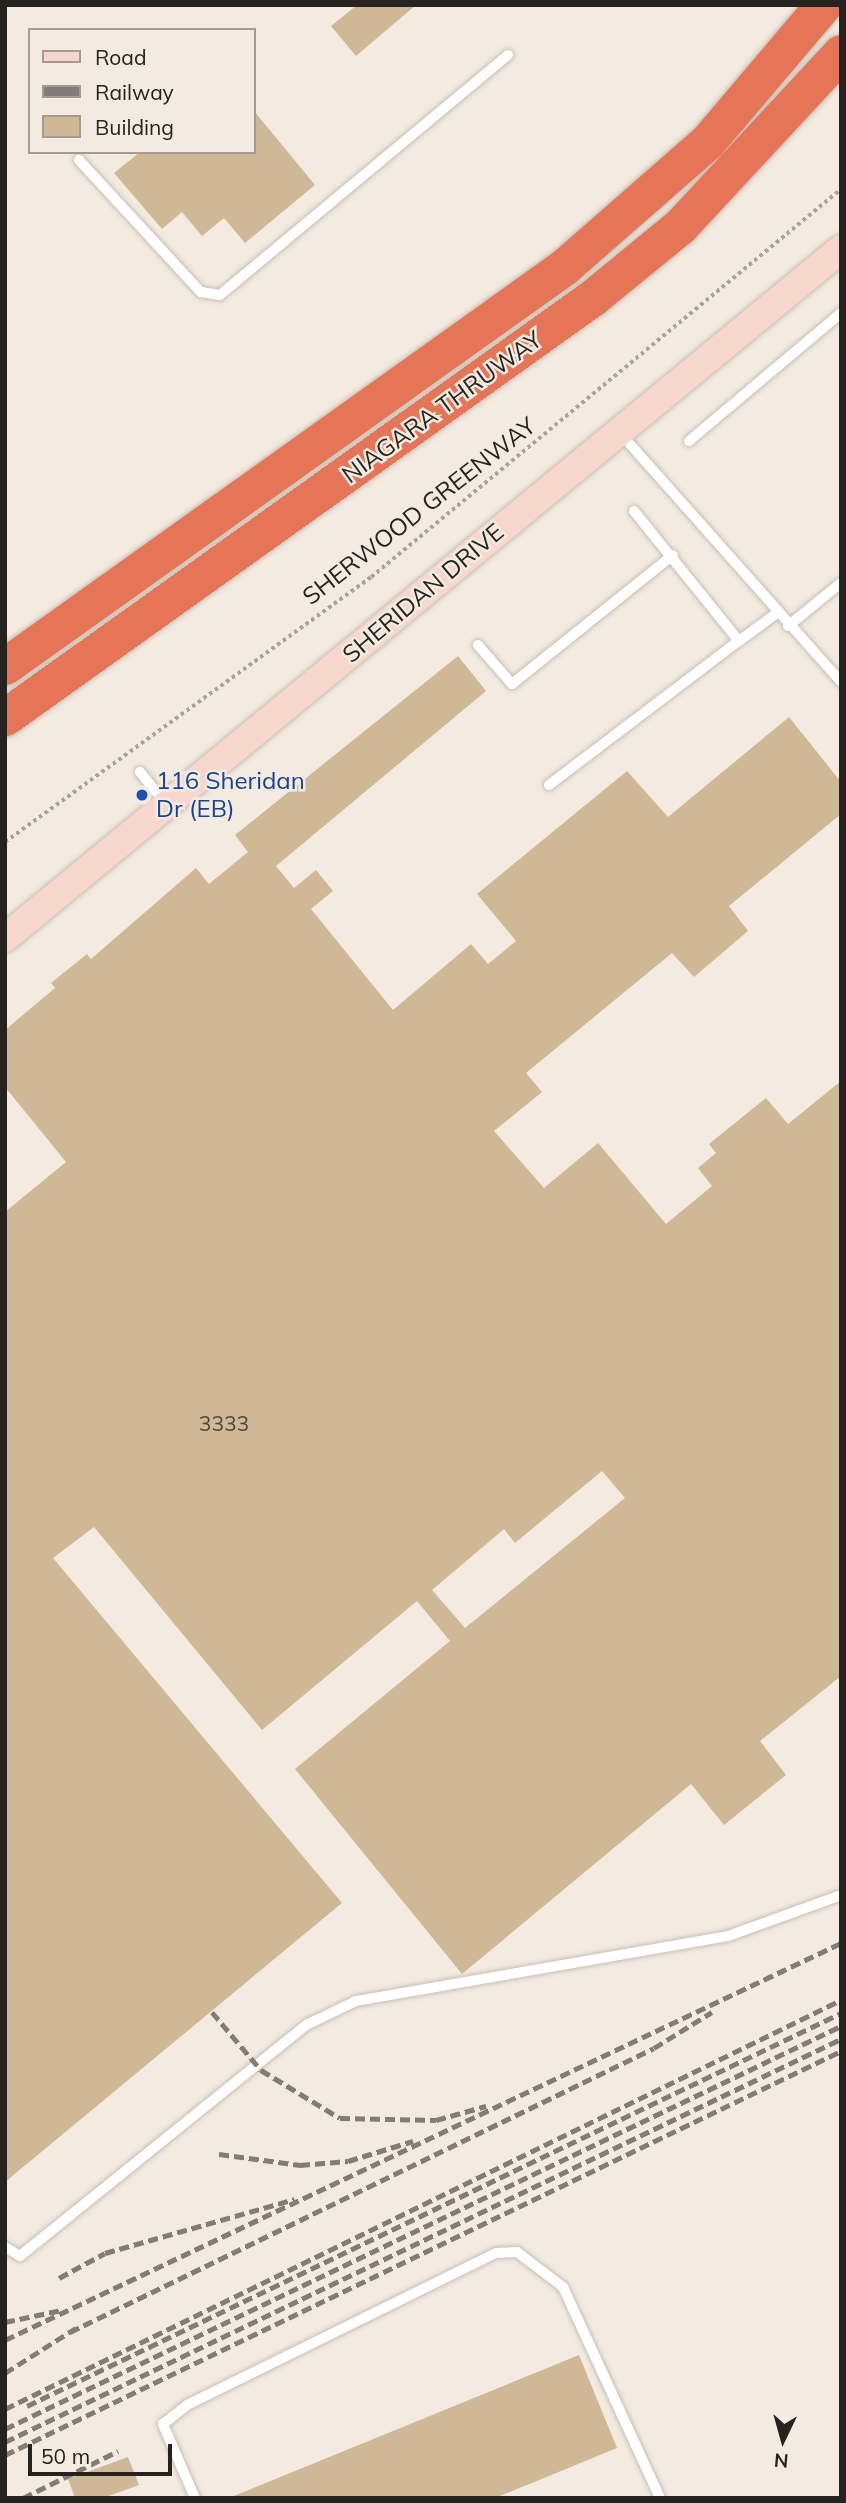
<!DOCTYPE html>
<html>
<head>
<meta charset="utf-8">
<style>
  body { margin:0 }
  #map { position:relative; width:846px; height:2503px; overflow:hidden; background:#f3ebe0; font-family:Mulish,sans-serif }
  div>[style] { position:absolute }
  [style*='--x'] { left:calc(var(--x)*1px); top:calc(var(--y)*1px); width:calc(var(--w)*1px); rotate:calc(var(--a)*1deg) }
  .building>* { inset:0; background:#cfb896 }
  .path>* { height:3.5px; margin-top:-1.75px; transform-origin:0; background:repeating-linear-gradient(90deg,#a8a29a 0 3.5px,transparent 0 7px) }
  .roads { filter:drop-shadow(0 0 2px #c6bfb4) drop-shadow(0 0 2px #c6bfb4) }
  .lane>* { height:10px; margin:-5px; padding:0 5px; transform-origin:5px; border-radius:5px; background:#fff }
  .secondary>* { height:28px; margin:-14px; padding:0 14px; transform-origin:14px; border-radius:14px; background:#f7d6cc }
  .highway>* { height:37px; margin:-18.5px; padding:0 18.5px; transform-origin:18.5px; border-radius:18.5px; background:#e57556 }
  .rail>* { height:5px; margin-top:-2.5px; transform-origin:0; background:repeating-linear-gradient(90deg,#817c75 0 10px,transparent 0 15px) }
  .dots>* { width:19px; height:19px; translate:-50% -50%; box-sizing:border-box; border:4px solid #f3ebe0; border-radius:50% }
  span { translate:-50% -50%; white-space:nowrap; text-align:center; line-height:1.15; -webkit-text-stroke:5px #f3ebe0; paint-order:stroke }
  .number-label { font-size:21px; color:#50483d }
  .number-label span { -webkit-text-stroke-width:0 }
  .street-label { font-size:24px; color:#25231f }
  .transit-label { font-size:24px; color:#164399 }
  .left { translate:0 -50%; text-align:left }
  .frame { position:absolute; inset:0; border:7px solid #25231f; pointer-events:none }
  .legend { position:absolute; left:28px; top:28px; width:228px; height:126px; box-sizing:border-box; background:#f3ebe0; border:2px solid #a19b93; margin:0; padding:9px 12px; list-style:none; font-size:21px; color:#25231f }
  .legend li { display:flex; align-items:center; gap:14px; height:35px }
  .legend b { width:35px; border:2px solid #a19b93 }
  .north { position:absolute; left:748px; top:2405px; width:70px; height:70px; -webkit-text-stroke:5px #f3ebe0; paint-order:stroke; rotate:185deg; font-size:19px; font-weight:700; line-height:28px; text-align:center; color:#25231f }
  .north::after { content:''; display:block; margin:auto; width:24px; height:32px; background:#25231f; clip-path:polygon(50% 0,100% 100%,50% 72%,0 100%) }
  .scale { position:absolute; left:28px; top:2444px; width:144px; height:32px; box-sizing:border-box; border:4px solid #25231f; border-top:0; padding-left:9px; font-size:21px; line-height:24px; white-space:nowrap; color:#25231f; -webkit-text-stroke:5px #f3ebe0; paint-order:stroke }
</style>
</head>
<body>
<div id="map">
  <div class="building">
    <i style="clip-path:polygon(357px 5px,416px 5px,356px 56px,331px 26px)"></i>
    <i style="clip-path:polygon(254px 111px,315px 185px,245px 243px,224px 218px,202px 236px,182px 212px,162px 229px,114px 173px,140px 152px,254px 152px)"></i>
    <i style="clip-path:polygon(evenodd,458px 656px,486px 691px,276px 866px,294px 888px,316px 870px,333px 891px,311px 909px,393px 1010px,471px 944px,488px 964px,516px 941px,477px 894px,627px 771px,668px 817px,789px 717px,841px 782px,841px 814px,729px 906px,748px 931px,694px 977px,672px 953px,526px 1073px,542px 1092px,494px 1131px,544px 1188px,598px 1143px,666px 1224px,712px 1186px,698px 1168px,716px 1153px,709px 1144px,766px 1098px,788px 1124px,841px 1081px,841px 1676px,760px 1741px,786px 1775px,724px 1825px,691px 1784px,462px 1974px,295px 1769px,450px 1641px,417px 1601px,262px 1730px,94px 1527px,53px 1558px,342px 1903px,5px 2182px,5px 1212px,66px 1162px,5px 1087px,5px 1030px,55px 988px,51px 983px,87px 954px,91px 959px,196px 868px,209px 884px,248px 852px,235px 835px,458px 656px,602px 1471px,625px 1498px,465px 1628px,432px 1590px,504px 1529px,515px 1543px,602px 1471px)"></i>
    <i style="clip-path:polygon(579px 2355px,617px 2448px,495px 2498px,229px 2498px)"></i>
    <i style="clip-path:polygon(128px 2457px,139px 2485px,103px 2498px,75px 2498px,68px 2479px)"></i>
  </div>
  <div class="path">
    <i style="--x:5;--y:842;--w:452;--a:-35.9"></i>
    <i style="--x:371;--y:577;--w:609;--a:-39.54"></i>
  </div>
  <div class="roads">
    <div class="lane">
      <i style="--x:79;--y:160;--w:180;--a:47.3"></i>
      <i style="--x:201;--y:292;--w:19;--a:9"></i>
      <i style="--x:220;--y:295;--w:375;--a:-39.8"></i>
      <i style="--x:621;--y:434;--w:332;--a:48.4"></i>
      <i style="--x:689;--y:441;--w:199;--a:-40.1"></i>
      <i style="--x:634;--y:511;--w:167;--a:51.1"></i>
      <i style="--x:739;--y:641;--w:47;--a:-36.4"></i>
      <i style="--x:788;--y:626;--w:68;--a:-39.1"></i>
      <i style="--x:478;--y:645;--w:52;--a:48.9"></i>
      <i style="--x:512;--y:684;--w:206;--a:-38.7"></i>
      <i style="--x:140;--y:772;--w:41;--a:50.9"></i>
      <i style="--x:549;--y:785;--w:238;--a:-37.2"></i>
      <i style="--x:5;--y:2247;--w:17;--a:31"></i>
      <i style="--x:20;--y:2256;--w:370;--a:-38.9"></i>
      <i style="--x:308;--y:2024;--w:53;--a:-25.6"></i>
      <i style="--x:356;--y:2001;--w:378;--a:-9.9"></i>
      <i style="--x:728;--y:1936;--w:120;--a:-19.9"></i>
      <i style="--x:195;--y:2498;--w:81;--a:-113.4"></i>
      <i style="--x:163;--y:2424;--w:31;--a:-38"></i>
      <i style="--x:187;--y:2405;--w:344;--a:-26.2"></i>
      <i style="--x:496;--y:2253;--w:21;--a:-3"></i>
      <i style="--x:517;--y:2252;--w:58;--a:37.3"></i>
      <i style="--x:563;--y:2287;--w:232;--a:65.3"></i>
    </div>
    <div class="secondary">
      <i style="--x:5;--y:938;--w:1083;--a:-39.49"></i>
    </div>
    <div class="highway">
      <i style="--x:5;--y:666;--w:687;--a:-35.52"></i>
      <i style="--x:564;--y:267;--w:190;--a:-41.2"></i>
      <i style="--x:707;--y:142;--w:180;--a:-49.7"></i>
      <i style="--x:5;--y:717;--w:721;--a:-35.52"></i>
      <i style="--x:592;--y:298;--w:114;--a:-39.3"></i>
      <i style="--x:680;--y:226;--w:236;--a:-47.1"></i>
    </div>
  </div>
  <div class="rail">
    <i style="--x:212;--y:2012;--w:76;--a:49.8"></i>
    <i style="--x:261;--y:2070;--w:92;--a:31.3"></i>
    <i style="--x:340;--y:2118;--w:96;--a:1.2"></i>
    <i style="--x:436;--y:2120;--w:52;--a:-15.6"></i>
    <i style="--x:219;--y:2154;--w:82;--a:7.7"></i>
    <i style="--x:300;--y:2165;--w:48;--a:-4.8"></i>
    <i style="--x:348;--y:2161;--w:68;--a:-17.1"></i>
    <i style="--x:59;--y:2278;--w:52;--a:-28.5"></i>
    <i style="--x:105;--y:2253;--w:197;--a:-15.9"></i>
    <i style="--x:5;--y:2322;--w:58;--a:-11.9"></i>
    <i style="--x:70;--y:2332;--w:649;--a:-25.93"></i>
    <i style="--x:654;--y:2048;--w:68;--a:-31.8"></i>
    <i style="--x:5;--y:2340;--w:925;--a:-25.4"></i>
    <i style="--x:5;--y:2373;--w:84;--a:-32.4"></i>
    <i style="--x:27;--y:2406;--w:904;--a:-25.77"></i>
    <i style="--x:5;--y:2409;--w:931;--a:-26.07"></i>
    <i style="--x:5;--y:2429;--w:928;--a:-25.74"></i>
    <i style="--x:5;--y:2442;--w:928;--a:-25.74"></i>
    <i style="--x:5;--y:2455;--w:928;--a:-25.79"></i>
    <i style="--x:23;--y:2498;--w:106;--a:-26.3"></i>
  </div>
  <div class="dots">
    <i style="left:142px;top:795px;background:#1a4fb4"></i>
  </div>
  <div class="number-label">
    <span style="left:224px;top:1423px">3333</span>
  </div>
  <div class="street-label">
    <span style="left:442px;top:407px;rotate:-36deg">NIAGARA THRUWAY</span>
    <span style="left:419px;top:511px;rotate:-38deg">SHERWOOD GREENWAY</span>
    <span style="left:423px;top:593px;rotate:-40deg">SHERIDAN DRIVE</span>
  </div>
  <div class="transit-label">
    <span class="left" style="left:156px;top:795px">116 Sheridan<br>Dr (EB)</span>
  </div>
  <div class="frame"></div>
  <ul class="legend">
  <li><b style="height:9px;background:#f7d6cc"></b>Road</li>
  <li><b style="height:9px;background:#817c75"></b>Railway</li>
  <li><b style="height:19px;background:#cfb896"></b>Building</li>
  </ul>
  <div class="north">N</div>
  <div class="scale">50 m</div>
</div>
</body>
</html>
